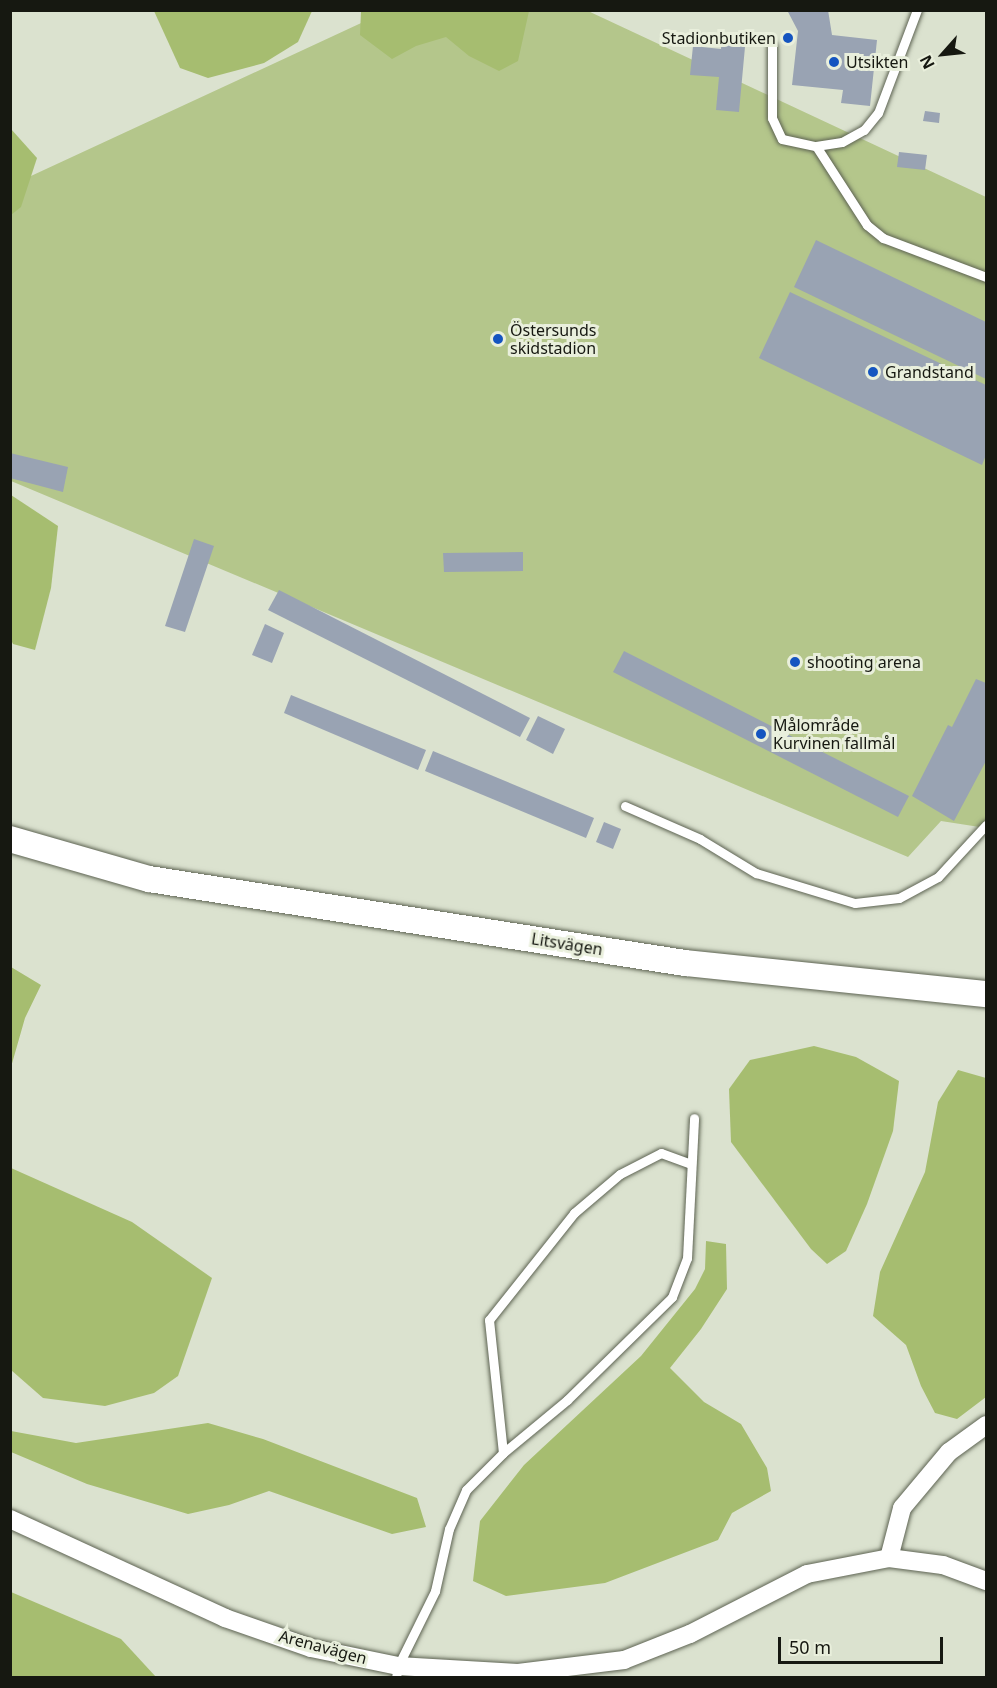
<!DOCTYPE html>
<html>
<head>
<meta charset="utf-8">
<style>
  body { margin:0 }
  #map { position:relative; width:997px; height:1688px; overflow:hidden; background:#dbe2cf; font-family:"Noto Sans",sans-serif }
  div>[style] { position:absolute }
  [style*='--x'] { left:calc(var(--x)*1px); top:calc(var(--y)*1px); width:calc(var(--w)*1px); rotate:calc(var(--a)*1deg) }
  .green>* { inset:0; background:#b4c68b }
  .forest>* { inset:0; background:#a6bd70 }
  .building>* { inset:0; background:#99a3b3 }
  .roads { filter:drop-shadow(0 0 2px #5d6352) drop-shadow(0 0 2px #5d6352) }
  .lane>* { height:9px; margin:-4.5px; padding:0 4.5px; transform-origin:4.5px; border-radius:4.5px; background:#fff }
  .street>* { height:18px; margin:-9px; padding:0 9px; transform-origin:9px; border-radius:9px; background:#fff }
  .secondary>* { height:26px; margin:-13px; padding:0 13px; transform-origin:13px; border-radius:13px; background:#fff }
  .dots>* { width:16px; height:16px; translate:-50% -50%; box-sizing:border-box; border:3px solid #e9efdc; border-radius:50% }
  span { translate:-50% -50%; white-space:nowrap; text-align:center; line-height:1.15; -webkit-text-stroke:6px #e9efdc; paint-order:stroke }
  .poi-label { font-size:16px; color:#161811 }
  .right { translate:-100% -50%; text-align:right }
  .left { translate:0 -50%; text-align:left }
  .street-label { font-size:16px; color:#161811 }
  .frame { position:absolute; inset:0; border:12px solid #161811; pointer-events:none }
  .north { position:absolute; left:913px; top:24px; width:60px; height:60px; -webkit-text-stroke:4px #e9efdc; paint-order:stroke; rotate:243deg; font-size:16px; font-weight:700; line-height:24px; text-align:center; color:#161811 }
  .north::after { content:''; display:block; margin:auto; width:21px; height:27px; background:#161811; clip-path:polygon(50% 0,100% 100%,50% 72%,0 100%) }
  .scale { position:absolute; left:778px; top:1637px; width:165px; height:27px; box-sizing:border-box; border:3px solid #161811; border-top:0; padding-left:8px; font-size:18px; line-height:21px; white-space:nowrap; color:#161811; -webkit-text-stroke:4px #e9efdc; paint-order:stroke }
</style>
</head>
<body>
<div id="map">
  <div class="green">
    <i style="clip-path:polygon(387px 11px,588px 11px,986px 197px,986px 828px,941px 821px,908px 857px,11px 481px,11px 187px,18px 182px)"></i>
  </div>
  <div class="forest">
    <i style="clip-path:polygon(154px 11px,312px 11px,298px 42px,264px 63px,208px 78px,180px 68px)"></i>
    <i style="clip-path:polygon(361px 11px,361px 10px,529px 11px,518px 61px,499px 71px,469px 56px,446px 37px,416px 46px,392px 59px,360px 35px)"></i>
    <i style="clip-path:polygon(11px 129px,37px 158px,21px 207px,11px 215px)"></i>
    <i style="clip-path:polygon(11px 495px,58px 526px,51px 588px,35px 650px,13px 644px,11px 640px)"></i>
    <i style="clip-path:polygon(11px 967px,41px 985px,25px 1018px,11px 1067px)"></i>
    <i style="clip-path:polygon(814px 1046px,856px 1057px,899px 1081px,893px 1131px,867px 1204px,846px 1251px,827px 1264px,811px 1249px,731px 1142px,729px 1089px,750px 1060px)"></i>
    <i style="clip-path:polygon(958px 1070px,986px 1078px,986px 1397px,957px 1419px,935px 1413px,921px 1386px,906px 1345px,873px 1316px,880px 1272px,925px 1172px,938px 1102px)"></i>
    <i style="clip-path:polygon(11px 1168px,132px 1222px,212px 1278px,178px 1376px,154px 1393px,105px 1406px,43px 1398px,11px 1370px)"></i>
    <i style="clip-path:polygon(706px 1241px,726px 1244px,727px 1289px,701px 1329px,670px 1368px,704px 1402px,741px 1424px,767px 1468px,771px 1491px,732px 1513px,718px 1540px,605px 1583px,506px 1596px,473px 1581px,480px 1521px,524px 1465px,641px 1356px,695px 1289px,705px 1269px)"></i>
    <i style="clip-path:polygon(208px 1423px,263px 1439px,417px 1498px,426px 1527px,392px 1534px,269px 1491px,229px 1505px,188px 1514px,87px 1484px,11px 1452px,11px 1431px,76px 1443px)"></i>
    <i style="clip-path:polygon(11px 1592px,121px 1639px,156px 1677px,11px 1677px)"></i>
  </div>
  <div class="building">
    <i style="clip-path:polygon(787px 10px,828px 10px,832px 35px,877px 40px,870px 106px,841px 103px,843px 90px,792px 85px,798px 31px)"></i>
    <i style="clip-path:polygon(722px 34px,746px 36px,739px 112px,716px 110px,719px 77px,690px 75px,693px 46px,721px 49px)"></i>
    <i style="clip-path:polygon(925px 111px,940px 113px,939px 123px,923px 121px)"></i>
    <i style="clip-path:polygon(899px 152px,927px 155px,925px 170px,897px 167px)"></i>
    <i style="clip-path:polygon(816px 240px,986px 322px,986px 379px,794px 287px)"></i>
    <i style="clip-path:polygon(790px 292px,986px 385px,986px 455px,982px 465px,759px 358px)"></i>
    <i style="clip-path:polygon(10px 453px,68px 467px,63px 492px,10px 478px)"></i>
    <i style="clip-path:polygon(194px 539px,214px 546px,185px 632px,165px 626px)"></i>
    <i style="clip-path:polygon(523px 552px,523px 571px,444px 572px,443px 553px)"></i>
    <i style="clip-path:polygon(279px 590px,530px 718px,520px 737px,268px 610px)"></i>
    <i style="clip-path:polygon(265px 624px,284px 633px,272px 663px,252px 655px)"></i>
    <i style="clip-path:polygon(624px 651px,909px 796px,898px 817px,613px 672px)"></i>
    <i style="clip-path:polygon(976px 679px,986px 683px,986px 761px,954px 821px,912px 796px,948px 725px,952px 727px)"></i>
    <i style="clip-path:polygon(291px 695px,426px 750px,418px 770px,284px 713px)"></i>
    <i style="clip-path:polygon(538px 716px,565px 729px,553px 754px,526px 740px)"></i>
    <i style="clip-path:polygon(433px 751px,594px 818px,586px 838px,425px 771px)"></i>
    <i style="clip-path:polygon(604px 822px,621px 829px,613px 849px,596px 842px)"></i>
  </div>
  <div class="roads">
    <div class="lane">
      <i style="--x:772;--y:46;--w:72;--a:90"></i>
      <i style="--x:772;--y:118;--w:23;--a:65"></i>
      <i style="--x:782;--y:139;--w:35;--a:12"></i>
      <i style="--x:816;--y:146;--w:26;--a:-9"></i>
      <i style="--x:842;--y:142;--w:25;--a:-29"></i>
      <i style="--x:864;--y:130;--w:22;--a:-51"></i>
      <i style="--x:878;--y:113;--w:110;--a:-69.3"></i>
      <i style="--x:816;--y:146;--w:94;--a:57.2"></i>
      <i style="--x:867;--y:225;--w:21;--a:39"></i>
      <i style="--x:883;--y:238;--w:110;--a:20.7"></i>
      <i style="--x:625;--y:806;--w:82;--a:23.7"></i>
      <i style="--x:700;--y:839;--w:66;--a:31.3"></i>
      <i style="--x:756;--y:873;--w:103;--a:16.9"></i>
      <i style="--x:855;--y:903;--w:44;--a:-6.5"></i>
      <i style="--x:899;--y:898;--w:44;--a:-28.3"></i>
      <i style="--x:938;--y:877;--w:71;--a:-47.3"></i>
      <i style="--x:503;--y:1453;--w:134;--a:-96"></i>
      <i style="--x:489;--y:1320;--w:137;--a:-51.5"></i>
      <i style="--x:574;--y:1213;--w:60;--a:-40.3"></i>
      <i style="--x:620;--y:1174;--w:46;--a:-27.1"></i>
      <i style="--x:661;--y:1153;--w:32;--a:20"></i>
      <i style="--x:396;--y:1678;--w:12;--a:-81"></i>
      <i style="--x:398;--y:1666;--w:84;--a:-63.7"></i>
      <i style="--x:435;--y:1591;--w:64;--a:-77.3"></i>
      <i style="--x:449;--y:1529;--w:43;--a:-66.4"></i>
      <i style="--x:466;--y:1490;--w:52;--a:-45"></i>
      <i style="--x:503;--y:1453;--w:83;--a:-39.6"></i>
      <i style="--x:567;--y:1400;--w:147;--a:-44.4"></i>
      <i style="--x:672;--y:1297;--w:42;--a:-69"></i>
      <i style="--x:687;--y:1258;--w:140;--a:-87.1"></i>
    </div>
    <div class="street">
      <i style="--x:10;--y:1519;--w:237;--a:24.7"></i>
      <i style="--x:225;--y:1618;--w:91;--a:19.2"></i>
      <i style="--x:311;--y:1648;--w:89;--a:11.7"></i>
      <i style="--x:398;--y:1666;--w:120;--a:3.3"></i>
      <i style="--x:518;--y:1673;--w:107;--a:-7"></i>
      <i style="--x:624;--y:1660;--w:71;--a:-21.5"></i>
      <i style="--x:690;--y:1634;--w:131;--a:-27.1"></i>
      <i style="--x:807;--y:1574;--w:84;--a:-11"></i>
      <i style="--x:889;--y:1558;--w:54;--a:7.4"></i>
      <i style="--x:943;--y:1565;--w:46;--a:20.4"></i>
      <i style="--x:889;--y:1558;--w:52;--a:-75.4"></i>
      <i style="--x:902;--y:1508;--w:73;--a:-50"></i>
      <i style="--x:949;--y:1452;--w:46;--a:-36.1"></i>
    </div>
    <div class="secondary">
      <i style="--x:10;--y:839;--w:145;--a:16.1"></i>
      <i style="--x:149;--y:879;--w:543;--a:8.91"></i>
      <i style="--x:685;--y:963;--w:303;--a:5.9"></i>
    </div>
  </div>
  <div class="dots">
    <i style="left:788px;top:38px;background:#1555c0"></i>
    <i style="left:834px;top:62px;background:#1555c0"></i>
    <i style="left:498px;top:339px;background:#1555c0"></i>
    <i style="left:873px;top:372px;background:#1555c0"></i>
    <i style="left:795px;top:662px;background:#1555c0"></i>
    <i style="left:761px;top:734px;background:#1555c0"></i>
  </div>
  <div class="poi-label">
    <span class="right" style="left:776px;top:38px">Stadionbutiken</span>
    <span class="left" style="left:846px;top:62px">Utsikten</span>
    <span class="left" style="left:510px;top:339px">Östersunds<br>skidstadion</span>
    <span class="left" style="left:885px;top:372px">Grandstand</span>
    <span class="left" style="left:807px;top:662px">shooting arena</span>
    <span class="left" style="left:773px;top:734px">Målområde<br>Kurvinen fallmål</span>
  </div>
  <div class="street-label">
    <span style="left:567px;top:944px;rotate:9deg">Litsvägen</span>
    <span style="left:323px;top:1647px;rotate:15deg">Arenavägen</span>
  </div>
  <div class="frame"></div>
  <div class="north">N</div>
  <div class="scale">50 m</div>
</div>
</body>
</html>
